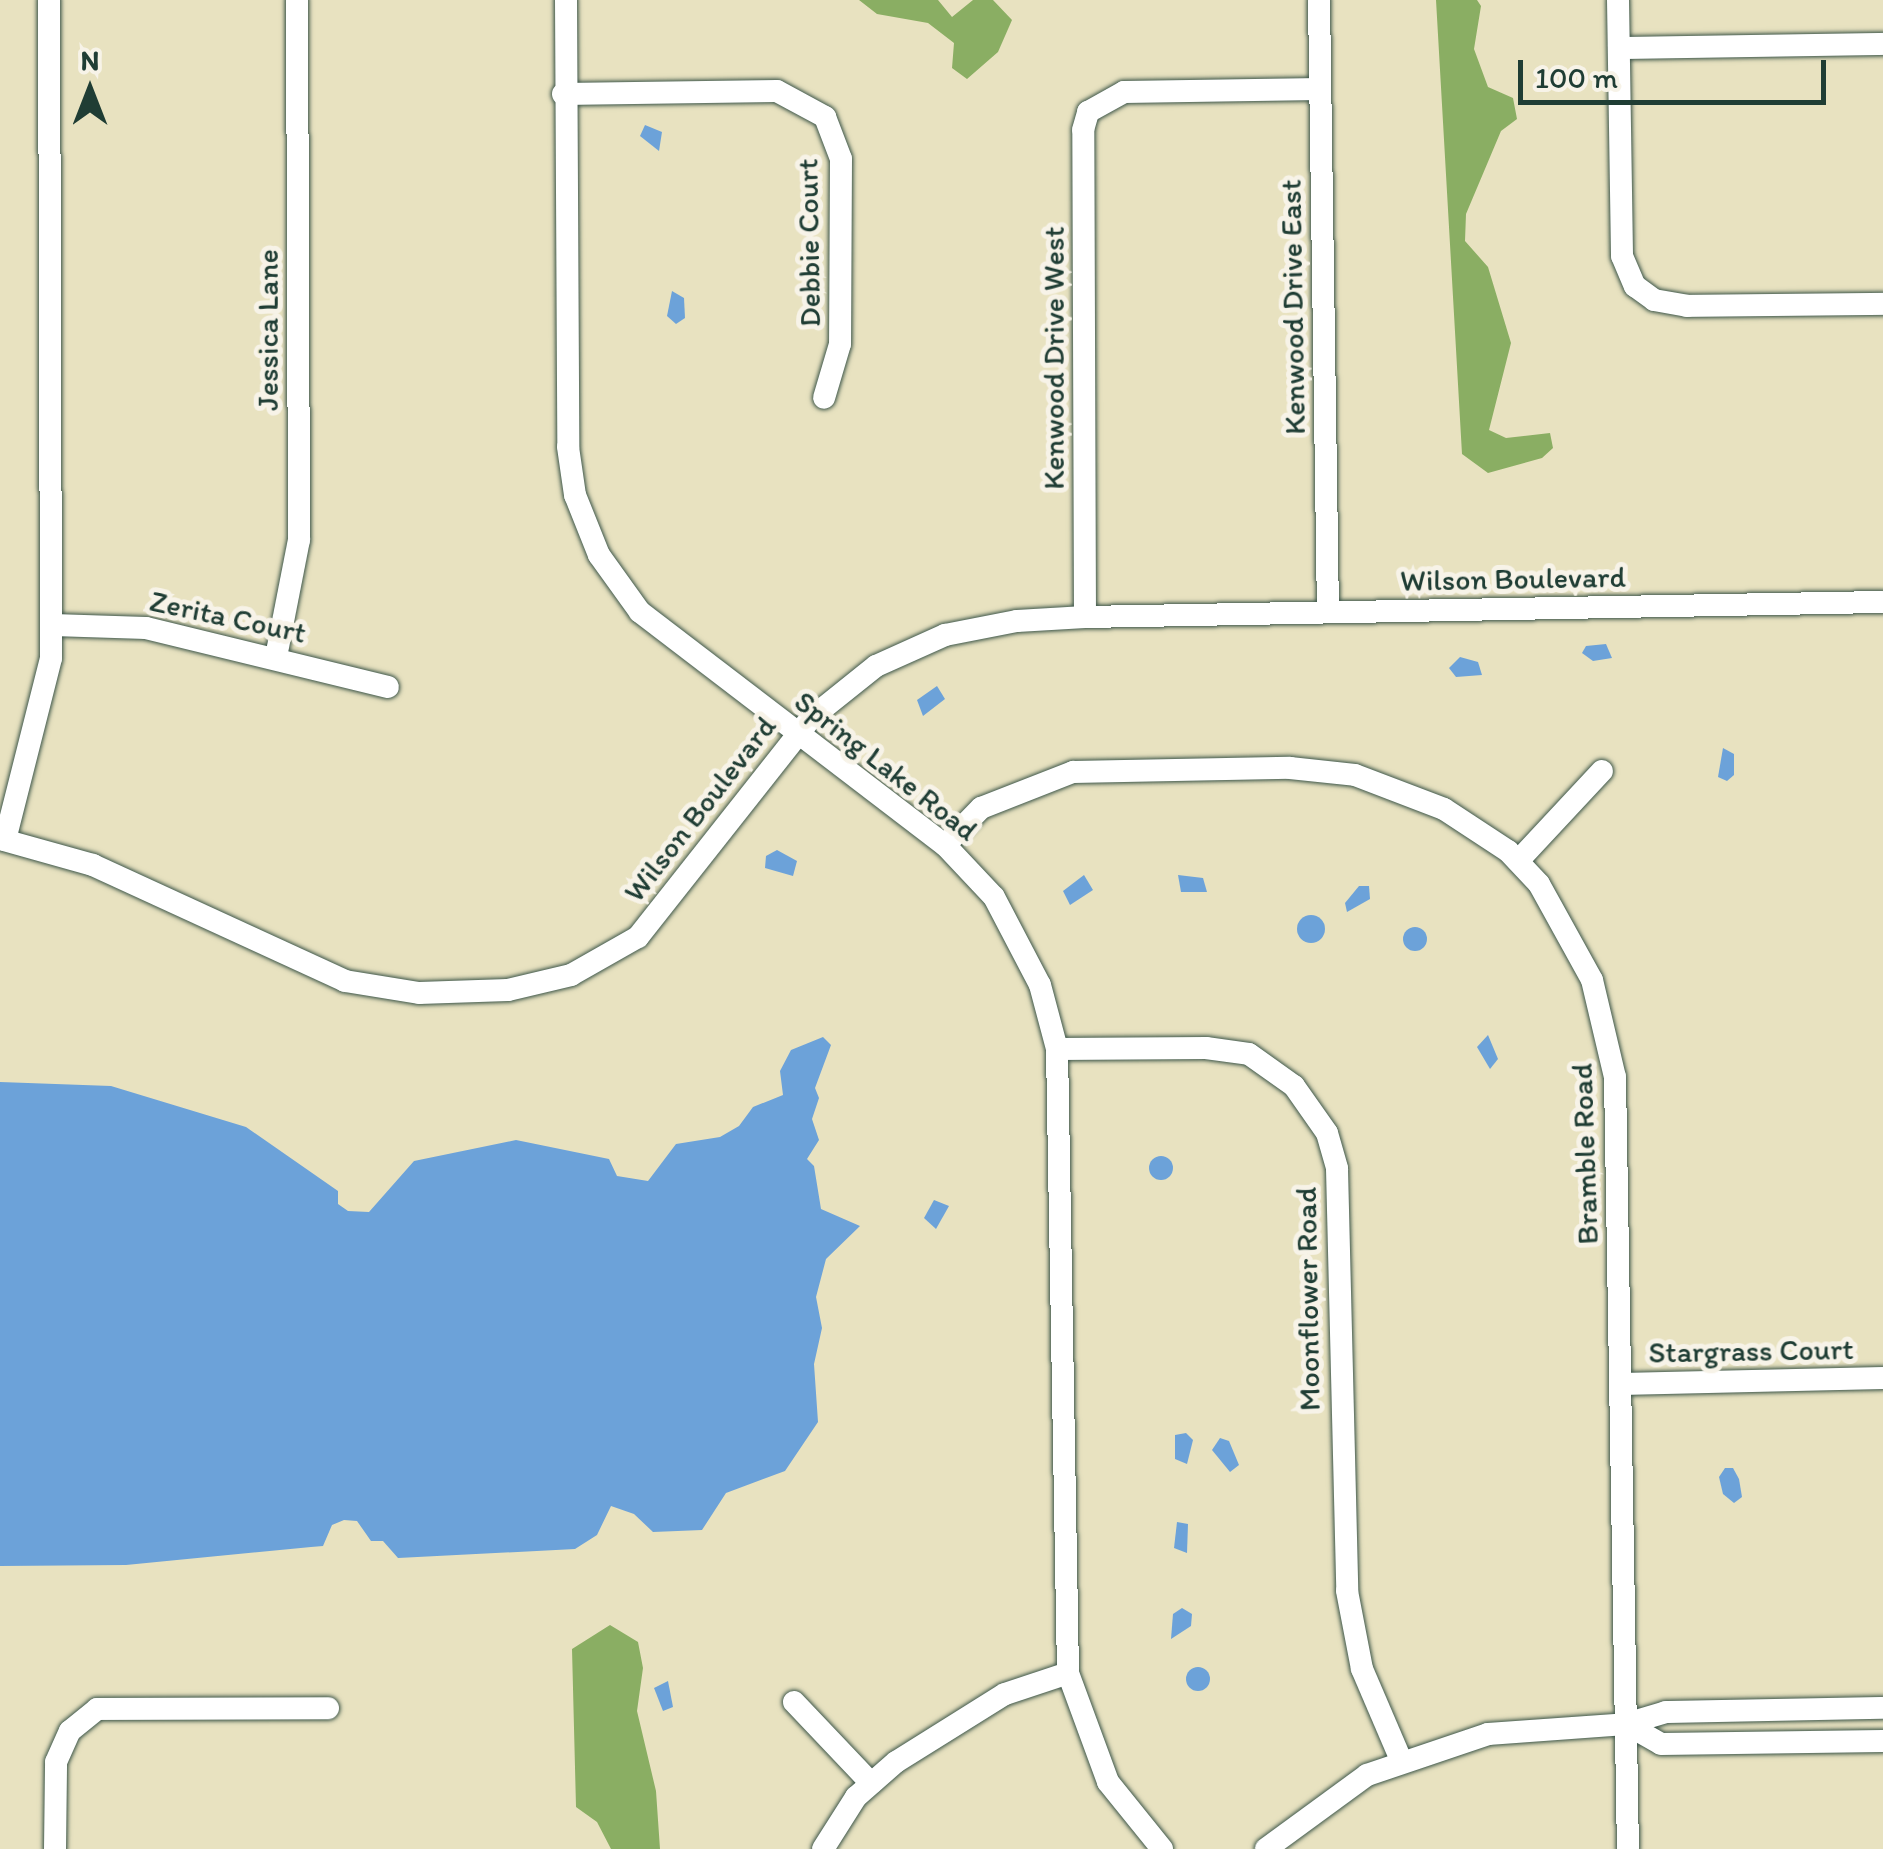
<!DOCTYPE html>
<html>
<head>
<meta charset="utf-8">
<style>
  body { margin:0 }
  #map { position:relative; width:1883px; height:1849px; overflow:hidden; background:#e8e2c0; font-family:Itim,sans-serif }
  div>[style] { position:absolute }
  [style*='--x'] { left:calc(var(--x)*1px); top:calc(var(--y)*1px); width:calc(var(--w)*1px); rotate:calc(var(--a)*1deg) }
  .forest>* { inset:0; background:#8aae63 }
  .water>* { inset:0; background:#6ca2d9 }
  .round { border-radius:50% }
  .roads { filter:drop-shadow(0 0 2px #3d5649) drop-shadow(0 0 2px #3d5649) }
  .minor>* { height:22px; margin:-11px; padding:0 11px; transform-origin:11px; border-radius:11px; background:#fff }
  span { translate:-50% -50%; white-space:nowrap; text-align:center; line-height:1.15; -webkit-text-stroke:10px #f7f3e8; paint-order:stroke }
  .street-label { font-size:30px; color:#1f3d34 }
  .north { position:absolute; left:40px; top:40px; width:100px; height:100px; -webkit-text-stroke:8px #f7f3e8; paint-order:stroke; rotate:0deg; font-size:28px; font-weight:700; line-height:40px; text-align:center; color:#1f3d34 }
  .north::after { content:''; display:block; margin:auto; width:35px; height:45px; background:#1f3d34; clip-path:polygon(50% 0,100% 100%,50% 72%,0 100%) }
  .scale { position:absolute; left:1518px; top:60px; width:308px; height:45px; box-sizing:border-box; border:5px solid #1f3d34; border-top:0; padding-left:12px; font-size:30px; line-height:35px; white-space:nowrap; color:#1f3d34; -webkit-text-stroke:8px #f7f3e8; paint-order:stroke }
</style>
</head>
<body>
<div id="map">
  <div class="forest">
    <i style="clip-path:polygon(859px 0,938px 0,952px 17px,973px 0,993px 0,1012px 20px,998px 52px,967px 79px,952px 68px,954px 43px,928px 23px,877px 14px)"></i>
    <i style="clip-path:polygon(1436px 0,1477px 0,1481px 6px,1474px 49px,1488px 87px,1513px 98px,1517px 119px,1501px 131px,1466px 214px,1465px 241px,1488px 267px,1511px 343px,1489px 430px,1506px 438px,1550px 433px,1553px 448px,1542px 458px,1488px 473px,1462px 454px)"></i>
    <i style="clip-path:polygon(610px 1625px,638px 1642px,643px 1668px,637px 1711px,656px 1791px,660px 1849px,611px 1849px,597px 1822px,576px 1807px,572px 1649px)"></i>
  </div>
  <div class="water">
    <i style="clip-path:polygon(645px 125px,662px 132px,659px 151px,640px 136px)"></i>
    <i style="clip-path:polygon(672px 291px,684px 298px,685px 318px,676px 324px,667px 316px)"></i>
    <i style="clip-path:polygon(1606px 644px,1612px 658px,1593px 661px,1582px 653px,1586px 646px)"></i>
    <i style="clip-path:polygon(1460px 657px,1478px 662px,1482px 675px,1456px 677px,1449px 668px)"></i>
    <i style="clip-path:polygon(937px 686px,945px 699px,923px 716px,917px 700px)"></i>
    <i style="clip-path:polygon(1723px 748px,1734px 754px,1734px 775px,1727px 781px,1718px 777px)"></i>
    <i style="clip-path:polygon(777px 850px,797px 861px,793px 876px,765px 868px,766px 856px)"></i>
    <i style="clip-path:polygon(1084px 875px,1093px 890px,1070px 905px,1063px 891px)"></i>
    <i style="clip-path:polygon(1178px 875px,1203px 878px,1207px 892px,1181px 892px)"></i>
    <i style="clip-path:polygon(1359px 886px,1369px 886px,1370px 899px,1347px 912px,1345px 903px)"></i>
    <i class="round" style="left:1297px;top:915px;width:28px;height:28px"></i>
    <i class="round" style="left:1403px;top:927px;width:24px;height:24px"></i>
    <i style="clip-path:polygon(1488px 1035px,1498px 1059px,1490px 1069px,1477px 1047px)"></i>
    <i style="clip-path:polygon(823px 1037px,831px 1045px,815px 1088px,819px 1098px,812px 1119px,819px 1140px,807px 1159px,814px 1166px,821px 1209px,860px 1226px,826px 1259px,816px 1297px,822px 1328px,814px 1364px,818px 1422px,785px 1471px,726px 1493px,702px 1530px,653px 1532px,634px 1514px,611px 1506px,597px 1535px,575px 1549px,398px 1558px,383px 1541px,371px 1541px,357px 1521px,344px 1520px,332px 1525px,323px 1546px,311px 1547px,126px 1565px,0 1566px,0 1082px,111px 1086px,246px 1127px,338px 1191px,338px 1204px,348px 1211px,369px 1212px,414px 1161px,516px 1140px,609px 1159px,617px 1176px,648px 1181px,676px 1144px,720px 1137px,739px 1126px,753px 1107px,783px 1095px,780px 1071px,791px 1050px)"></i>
    <i class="round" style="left:1149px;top:1156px;width:24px;height:24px"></i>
    <i style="clip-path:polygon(934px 1200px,949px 1206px,936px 1229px,924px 1218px)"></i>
    <i style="clip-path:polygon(1186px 1433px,1193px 1440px,1187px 1464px,1175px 1459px,1175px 1435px)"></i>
    <i style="clip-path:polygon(1220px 1438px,1229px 1441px,1239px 1465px,1230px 1472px,1212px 1450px)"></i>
    <i style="clip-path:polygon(1725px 1468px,1733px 1468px,1739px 1479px,1742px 1497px,1734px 1503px,1723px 1494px,1719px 1477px)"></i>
    <i style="clip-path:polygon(1177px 1522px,1188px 1524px,1187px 1553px,1174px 1548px)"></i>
    <i style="clip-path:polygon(1182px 1608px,1192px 1614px,1191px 1626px,1171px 1639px,1173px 1614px)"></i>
    <i class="round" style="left:1186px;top:1667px;width:24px;height:24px"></i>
    <i style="clip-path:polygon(668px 1681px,673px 1707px,663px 1711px,654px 1688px)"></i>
  </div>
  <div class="roads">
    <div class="minor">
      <i style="--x:566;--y:0;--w:447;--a:89.7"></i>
      <i style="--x:568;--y:447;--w:49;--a:81.7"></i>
      <i style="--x:575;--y:495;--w:65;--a:68.2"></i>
      <i style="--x:599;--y:555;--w:70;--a:54.3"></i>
      <i style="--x:640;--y:612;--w:384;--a:37.4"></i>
      <i style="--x:945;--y:845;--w:71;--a:46.7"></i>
      <i style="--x:994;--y:897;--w:99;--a:62.4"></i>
      <i style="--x:1040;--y:985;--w:66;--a:75.1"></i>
      <i style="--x:1057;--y:1049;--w:624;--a:88.99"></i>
      <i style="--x:1068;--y:1673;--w:116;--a:69.8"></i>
      <i style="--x:1108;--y:1782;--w:86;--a:51.1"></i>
      <i style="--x:1319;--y:0;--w:612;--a:89.16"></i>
      <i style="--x:1618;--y:0;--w:256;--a:89.1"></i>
      <i style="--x:1622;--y:256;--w:33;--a:67"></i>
      <i style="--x:1635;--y:286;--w:24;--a:36"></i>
      <i style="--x:1654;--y:300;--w:34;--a:10"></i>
      <i style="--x:1687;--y:306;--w:196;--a:-0.6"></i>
      <i style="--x:1619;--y:48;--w:264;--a:-0.9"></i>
      <i style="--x:563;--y:94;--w:214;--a:-0.8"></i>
      <i style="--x:777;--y:91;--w:55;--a:28.4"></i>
      <i style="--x:825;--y:117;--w:45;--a:69.1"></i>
      <i style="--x:841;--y:159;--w:185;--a:90.3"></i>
      <i style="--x:840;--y:344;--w:56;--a:106.5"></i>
      <i style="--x:1085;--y:617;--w:487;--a:-90.2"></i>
      <i style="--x:1083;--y:130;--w:19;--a:-74"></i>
      <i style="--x:1088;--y:112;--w:41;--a:-29.1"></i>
      <i style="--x:1124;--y:92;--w:196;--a:-0.9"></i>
      <i style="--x:53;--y:625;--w:93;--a:1.8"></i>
      <i style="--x:146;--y:628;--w:249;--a:13.7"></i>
      <i style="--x:276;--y:657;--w:119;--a:-78.9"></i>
      <i style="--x:299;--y:540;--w:540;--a:-90.21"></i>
      <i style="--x:0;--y:839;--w:97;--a:15.6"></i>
      <i style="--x:93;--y:865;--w:277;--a:24.7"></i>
      <i style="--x:345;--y:981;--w:75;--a:9.2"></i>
      <i style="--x:419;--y:993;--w:89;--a:-1.9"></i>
      <i style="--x:508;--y:990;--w:65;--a:-13.4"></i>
      <i style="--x:571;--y:975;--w:77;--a:-29.6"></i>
      <i style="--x:638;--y:937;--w:279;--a:-51.7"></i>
      <i style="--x:811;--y:718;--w:83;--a:-38.7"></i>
      <i style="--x:876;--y:666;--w:76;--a:-24.2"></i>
      <i style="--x:945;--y:635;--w:73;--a:-11"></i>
      <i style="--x:1017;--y:621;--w:68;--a:-3.4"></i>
      <i style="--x:1085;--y:617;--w:798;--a:-1.08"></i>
      <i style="--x:5;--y:840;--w:188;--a:-75.8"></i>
      <i style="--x:51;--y:658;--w:658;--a:-90.17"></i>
      <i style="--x:945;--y:845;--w:52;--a:-45.8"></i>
      <i style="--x:981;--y:808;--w:99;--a:-21.4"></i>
      <i style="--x:1073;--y:772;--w:217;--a:-1.1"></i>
      <i style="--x:1290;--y:768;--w:65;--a:6.1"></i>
      <i style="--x:1355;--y:775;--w:95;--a:20.9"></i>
      <i style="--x:1444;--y:809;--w:77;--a:33.3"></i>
      <i style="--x:1508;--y:851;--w:45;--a:46.8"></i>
      <i style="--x:1539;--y:884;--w:110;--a:61.1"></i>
      <i style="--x:1592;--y:980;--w:100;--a:76.7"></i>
      <i style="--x:1615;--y:1077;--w:772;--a:89.04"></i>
      <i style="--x:1518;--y:861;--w:123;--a:-47"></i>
      <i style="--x:1057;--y:1049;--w:149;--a:-0.4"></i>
      <i style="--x:1206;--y:1048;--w:43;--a:7.9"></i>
      <i style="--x:1249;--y:1054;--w:55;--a:35.4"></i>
      <i style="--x:1294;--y:1086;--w:57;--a:54.9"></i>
      <i style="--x:1327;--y:1133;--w:37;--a:74"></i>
      <i style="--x:1337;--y:1169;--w:422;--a:88.6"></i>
      <i style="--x:1347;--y:1591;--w:79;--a:79.1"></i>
      <i style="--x:1362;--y:1669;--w:99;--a:66.8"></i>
      <i style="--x:1621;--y:1384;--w:262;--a:-1.3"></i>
      <i style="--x:794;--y:1702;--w:112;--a:46.5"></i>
      <i style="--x:1626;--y:1724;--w:40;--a:29.7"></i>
      <i style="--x:1661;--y:1744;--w:222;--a:-0.8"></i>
      <i style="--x:55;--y:1849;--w:87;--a:-89.3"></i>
      <i style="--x:56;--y:1762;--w:34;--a:-66"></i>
      <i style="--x:70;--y:1731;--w:35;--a:-39"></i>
      <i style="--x:97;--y:1709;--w:231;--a:-0.2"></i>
      <i style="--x:823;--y:1849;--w:62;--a:-57.6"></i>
      <i style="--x:856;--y:1797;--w:53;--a:-41.2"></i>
      <i style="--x:896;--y:1762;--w:128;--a:-32"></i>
      <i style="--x:1005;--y:1694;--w:66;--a:-18.4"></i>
      <i style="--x:1266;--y:1849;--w:125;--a:-36.2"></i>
      <i style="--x:1367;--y:1775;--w:128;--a:-18.7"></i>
      <i style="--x:1488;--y:1734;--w:138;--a:-4.1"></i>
      <i style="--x:1626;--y:1724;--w:42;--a:-16.7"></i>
      <i style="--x:1666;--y:1712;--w:217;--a:-1.1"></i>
    </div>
  </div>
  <div class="street-label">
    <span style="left:809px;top:243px;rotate:-91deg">Debbie Court</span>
    <span style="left:1293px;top:307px;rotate:-91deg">Kenwood Drive East</span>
    <span style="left:268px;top:330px;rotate:-90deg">Jessica Lane</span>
    <span style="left:1054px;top:358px;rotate:-90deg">Kenwood Drive West</span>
    <span style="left:1513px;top:579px;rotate:-1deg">Wilson Boulevard</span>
    <span style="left:228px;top:617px;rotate:12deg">Zerita Court</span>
    <span style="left:886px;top:766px;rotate:38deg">Spring Lake Road</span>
    <span style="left:700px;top:809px;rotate:-52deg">Wilson Boulevard</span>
    <span style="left:1585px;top:1154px;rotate:-92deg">Bramble Road</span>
    <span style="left:1308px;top:1299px;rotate:-91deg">Moonflower Road</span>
    <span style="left:1751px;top:1351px;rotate:-1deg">Stargrass Court</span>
  </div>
  <div class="north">N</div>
  <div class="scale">100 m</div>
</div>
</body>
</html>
